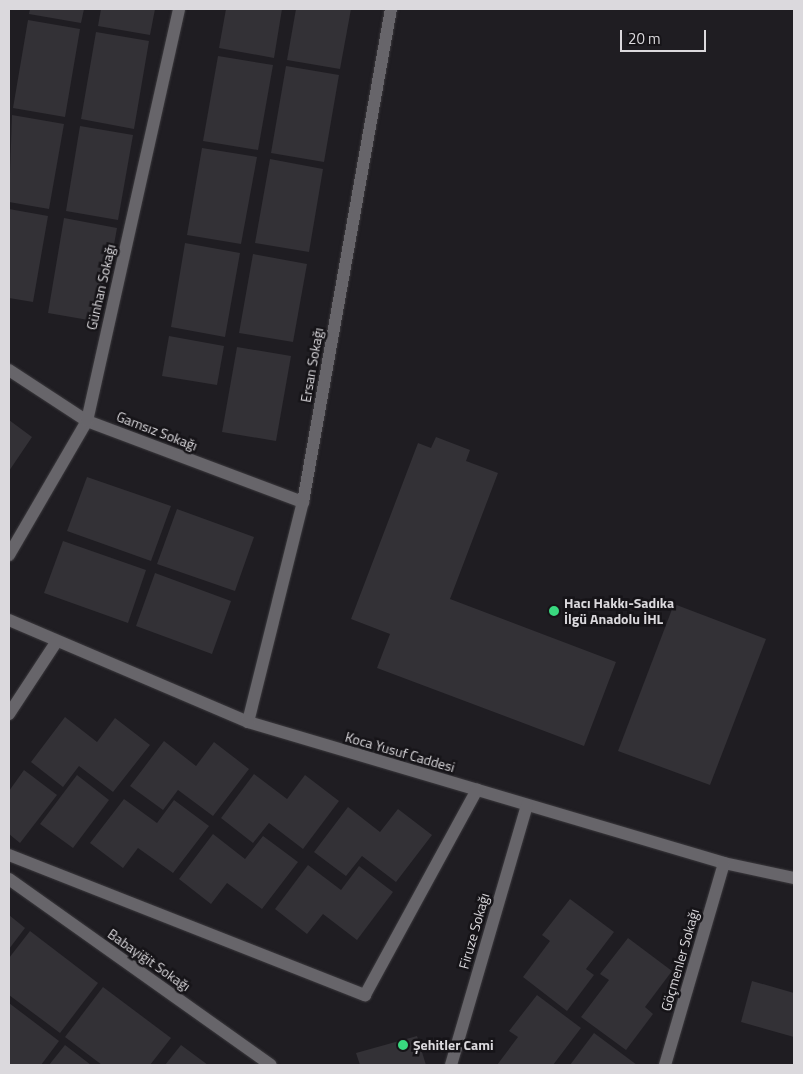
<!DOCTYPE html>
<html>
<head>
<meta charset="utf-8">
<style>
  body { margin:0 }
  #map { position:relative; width:803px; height:1074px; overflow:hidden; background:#1f1d22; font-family:"Titillium Web",sans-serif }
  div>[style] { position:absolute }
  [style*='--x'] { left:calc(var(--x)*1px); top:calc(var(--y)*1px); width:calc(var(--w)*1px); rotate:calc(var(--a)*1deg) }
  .building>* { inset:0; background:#333136 }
  .roads { filter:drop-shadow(0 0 1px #3b393d) drop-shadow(0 0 1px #3b393d) }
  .street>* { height:12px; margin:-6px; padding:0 6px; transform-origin:6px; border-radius:6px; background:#67656a }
  .dots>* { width:14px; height:14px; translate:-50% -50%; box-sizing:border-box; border:2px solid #161418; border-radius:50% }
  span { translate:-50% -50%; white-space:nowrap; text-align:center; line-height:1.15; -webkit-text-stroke:5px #161418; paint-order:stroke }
  .street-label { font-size:14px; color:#dbd9dd }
  .poi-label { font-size:14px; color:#dbd9dd; font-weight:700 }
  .left { translate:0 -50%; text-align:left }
  .frame { position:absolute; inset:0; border:10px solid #dbd9dd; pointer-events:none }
  .scale { position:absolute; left:620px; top:30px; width:86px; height:22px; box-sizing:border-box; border:2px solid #dbd9dd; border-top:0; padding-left:6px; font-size:15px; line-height:18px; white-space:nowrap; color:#dbd9dd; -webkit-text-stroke:4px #161418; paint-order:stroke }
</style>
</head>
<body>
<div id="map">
  <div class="building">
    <i style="clip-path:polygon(30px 9px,84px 9px,81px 23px,29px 14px)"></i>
    <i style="clip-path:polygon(101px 9px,155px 9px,150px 35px,98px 26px)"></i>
    <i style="clip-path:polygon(226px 9px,282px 9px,274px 58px,219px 48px)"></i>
    <i style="clip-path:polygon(296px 9px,351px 9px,340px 69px,287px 60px)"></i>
    <i style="clip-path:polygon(28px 20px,80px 29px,65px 117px,13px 108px)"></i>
    <i style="clip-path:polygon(96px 32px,149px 41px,134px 129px,81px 119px)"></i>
    <i style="clip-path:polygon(218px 56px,273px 65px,258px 150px,203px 141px)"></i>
    <i style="clip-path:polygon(286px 66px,339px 75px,324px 162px,271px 153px)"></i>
    <i style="clip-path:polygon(12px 115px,64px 124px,49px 209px,9px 202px)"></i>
    <i style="clip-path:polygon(80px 126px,133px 135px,118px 220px,66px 211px)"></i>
    <i style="clip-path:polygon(202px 148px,257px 157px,241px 244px,187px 235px)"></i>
    <i style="clip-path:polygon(270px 159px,323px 169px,309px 252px,255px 243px)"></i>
    <i style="clip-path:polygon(9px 209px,48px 216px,33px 302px,9px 298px)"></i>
    <i style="clip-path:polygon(64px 218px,117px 228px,100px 322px,48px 313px)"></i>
    <i style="clip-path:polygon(185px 243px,240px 253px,225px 337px,171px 327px)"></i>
    <i style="clip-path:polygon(253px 254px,307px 264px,293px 342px,239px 333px)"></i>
    <i style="clip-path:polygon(169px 336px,224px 346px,217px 385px,162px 376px)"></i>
    <i style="clip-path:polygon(237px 347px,291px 356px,276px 441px,222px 432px)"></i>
    <i style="clip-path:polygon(9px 420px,32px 437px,9px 471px)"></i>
    <i style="clip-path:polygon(436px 437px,470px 450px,466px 461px,498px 473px,450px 599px,616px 662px,584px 746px,377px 668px,390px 634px,351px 619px,418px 443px,431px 448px)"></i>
    <i style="clip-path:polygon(87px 477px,171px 506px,151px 561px,67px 531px)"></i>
    <i style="clip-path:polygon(177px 509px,254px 537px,235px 591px,157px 564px)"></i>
    <i style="clip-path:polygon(63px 541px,146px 570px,128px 623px,44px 593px)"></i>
    <i style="clip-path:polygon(155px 573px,231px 601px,212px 654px,136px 626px)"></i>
    <i style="clip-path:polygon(674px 604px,766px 639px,710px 785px,618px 751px)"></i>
    <i style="clip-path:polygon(65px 717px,97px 742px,115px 718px,150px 745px,113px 792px,79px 766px,63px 787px,31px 762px)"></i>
    <i style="clip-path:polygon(164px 741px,196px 766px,214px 742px,249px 769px,213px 816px,178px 790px,163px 810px,130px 786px)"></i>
    <i style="clip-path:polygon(24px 770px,57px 795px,20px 843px,9px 834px,9px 791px)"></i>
    <i style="clip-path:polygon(254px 774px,287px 799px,305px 775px,339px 801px,303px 849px,269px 823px,253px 843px,221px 818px)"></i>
    <i style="clip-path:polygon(77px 775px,109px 800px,73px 848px,40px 824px)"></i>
    <i style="clip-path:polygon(124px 799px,157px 823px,174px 800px,209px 826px,173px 873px,138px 848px,123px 868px,90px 843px)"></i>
    <i style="clip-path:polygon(348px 807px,380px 832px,398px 809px,432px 835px,396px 882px,362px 856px,346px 876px,314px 852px)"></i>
    <i style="clip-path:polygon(213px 834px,245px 859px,263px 836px,298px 862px,262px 909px,227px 883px,211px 904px,179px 879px)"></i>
    <i style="clip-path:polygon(308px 865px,341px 890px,359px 866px,393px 892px,357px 940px,323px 914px,307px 934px,275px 909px)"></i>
    <i style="clip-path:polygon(570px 899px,614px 932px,586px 969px,594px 975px,567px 1011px,523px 977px,550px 941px,542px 935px)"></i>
    <i style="clip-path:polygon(9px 915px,25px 928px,9px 949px)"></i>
    <i style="clip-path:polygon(30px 931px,98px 983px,60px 1033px,9px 995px,9px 958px)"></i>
    <i style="clip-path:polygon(628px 938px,672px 971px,645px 1007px,653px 1014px,626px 1050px,581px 1017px,609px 980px,600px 974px)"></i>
    <i style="clip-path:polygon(752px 981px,794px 993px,794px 1037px,741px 1022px)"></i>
    <i style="clip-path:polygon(103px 987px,171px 1038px,150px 1065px,102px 1065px,65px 1037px)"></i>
    <i style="clip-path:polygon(537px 995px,581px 1028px,553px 1065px,497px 1065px,518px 1037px,509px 1031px)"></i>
    <i style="clip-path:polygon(9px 1003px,59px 1041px,41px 1065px,9px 1065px)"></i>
    <i style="clip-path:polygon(594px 1033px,637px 1065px,570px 1065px)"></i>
    <i style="clip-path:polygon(417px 1036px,426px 1065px,360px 1065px,356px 1053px)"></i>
    <i style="clip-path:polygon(65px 1045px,91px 1065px,49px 1065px)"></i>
    <i style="clip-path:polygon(181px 1045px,208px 1065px,165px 1065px)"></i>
  </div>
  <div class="roads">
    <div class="street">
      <i style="--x:9;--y:370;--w:93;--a:33.2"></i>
      <i style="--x:87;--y:421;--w:231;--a:20.6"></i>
      <i style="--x:9;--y:555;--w:155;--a:-59.8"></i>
      <i style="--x:87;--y:421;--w:422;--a:-77.4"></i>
      <i style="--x:9;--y:620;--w:260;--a:23.1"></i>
      <i style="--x:248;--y:722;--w:496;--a:16.5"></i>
      <i style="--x:724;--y:863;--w:72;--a:12.1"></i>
      <i style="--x:9;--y:714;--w:87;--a:-56.7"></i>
      <i style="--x:248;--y:722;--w:227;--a:-76"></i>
      <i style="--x:303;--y:502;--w:501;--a:-79.88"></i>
      <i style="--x:9;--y:855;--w:383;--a:21.5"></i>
      <i style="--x:365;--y:995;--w:234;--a:-61.4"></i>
      <i style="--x:9;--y:879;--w:321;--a:35.4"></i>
      <i style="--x:451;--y:1065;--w:271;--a:-73.7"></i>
      <i style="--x:665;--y:1065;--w:210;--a:-73.7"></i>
    </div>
  </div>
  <div class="dots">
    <i style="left:554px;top:611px;background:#39d87f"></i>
    <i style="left:403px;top:1045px;background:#39d87f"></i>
  </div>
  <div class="street-label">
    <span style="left:101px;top:287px;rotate:-77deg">Günhan Sokağı</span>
    <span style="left:312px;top:365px;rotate:-80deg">Ersan Sokağı</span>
    <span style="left:157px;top:431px;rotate:21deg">Gamsız Sokağı</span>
    <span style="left:400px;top:752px;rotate:16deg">Koca Yusuf Caddesi</span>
    <span style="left:474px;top:931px;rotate:-74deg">Firuze Sokağı</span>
    <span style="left:149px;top:960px;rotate:35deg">Babayiğit Sokağı</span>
    <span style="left:680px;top:960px;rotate:-74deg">Göçmenler Sokağı</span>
  </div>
  <div class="poi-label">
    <span class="left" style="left:564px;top:611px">Hacı Hakkı-Sadıka<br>İlgü Anadolu İHL</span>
    <span class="left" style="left:413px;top:1045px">Şehitler Cami</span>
  </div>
  <div class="frame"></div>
  <div class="scale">20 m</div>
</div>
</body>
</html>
